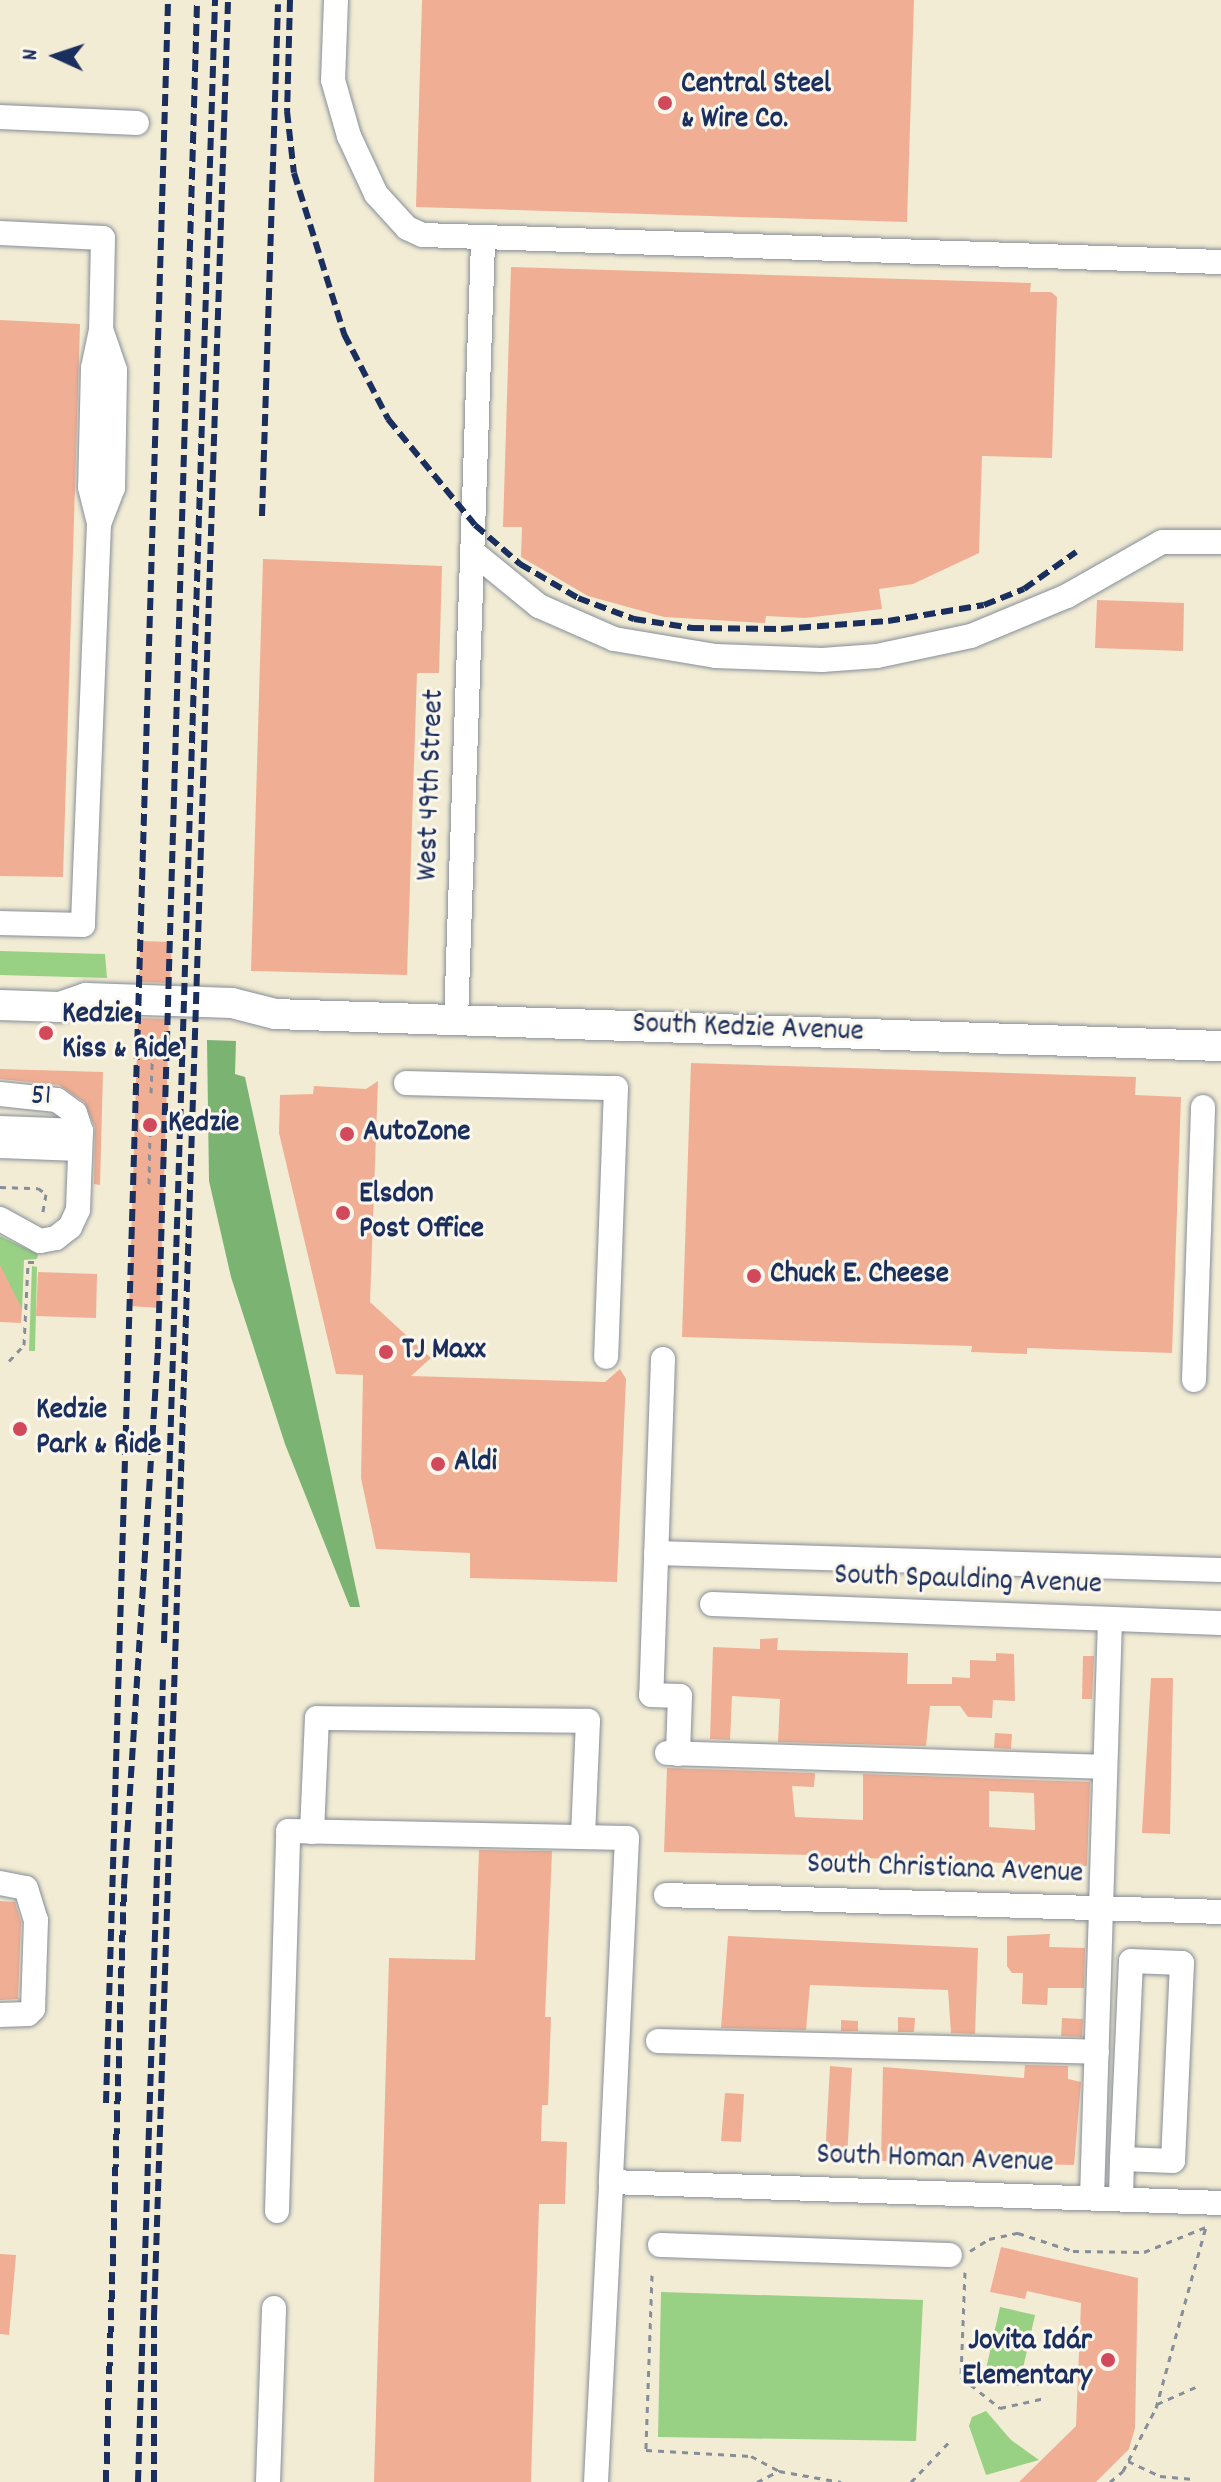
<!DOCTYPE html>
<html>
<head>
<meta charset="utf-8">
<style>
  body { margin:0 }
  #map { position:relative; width:1221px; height:2482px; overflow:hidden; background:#f2ecd4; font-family:Dekko,sans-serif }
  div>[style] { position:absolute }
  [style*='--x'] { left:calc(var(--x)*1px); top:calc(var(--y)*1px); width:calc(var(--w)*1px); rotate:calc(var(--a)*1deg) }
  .green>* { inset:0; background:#98d184 }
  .forest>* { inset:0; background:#7ab372 }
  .building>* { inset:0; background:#f0af94 }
  .path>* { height:3px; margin-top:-1.5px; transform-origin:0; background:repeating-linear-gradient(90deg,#868e99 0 6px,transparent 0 12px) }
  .roads { filter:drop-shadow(0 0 2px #868e99) drop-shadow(0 0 2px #868e99) }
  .minor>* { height:24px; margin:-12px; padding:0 12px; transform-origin:12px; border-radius:12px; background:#fff }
  .major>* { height:30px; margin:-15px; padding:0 15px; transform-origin:15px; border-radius:15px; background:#fff }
  .rail>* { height:6px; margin-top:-3px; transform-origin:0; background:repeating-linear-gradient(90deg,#1b2f5e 0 12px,transparent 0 18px) }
  .dots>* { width:22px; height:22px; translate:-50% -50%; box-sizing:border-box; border:4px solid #fbf7ec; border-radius:50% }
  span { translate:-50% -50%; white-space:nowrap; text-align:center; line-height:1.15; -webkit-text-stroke:6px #fbf7ec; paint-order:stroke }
  .poi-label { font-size:30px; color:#1b2f5e; font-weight:700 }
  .left { translate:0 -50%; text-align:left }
  .right { translate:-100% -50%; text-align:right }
  .street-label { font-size:30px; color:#1b2f5e }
  .north { position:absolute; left:16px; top:16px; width:80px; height:80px; -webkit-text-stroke:6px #fbf7ec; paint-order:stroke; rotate:273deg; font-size:22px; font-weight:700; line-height:32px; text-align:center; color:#1b2f5e }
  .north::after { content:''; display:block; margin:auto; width:28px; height:36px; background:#1b2f5e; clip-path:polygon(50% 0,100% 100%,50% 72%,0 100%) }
</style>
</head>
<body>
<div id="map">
  <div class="green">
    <i style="clip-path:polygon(0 951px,105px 954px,107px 978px,0 975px)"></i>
    <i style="clip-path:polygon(0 1236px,38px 1254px,37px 1259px,24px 1260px,22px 1311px,0 1266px)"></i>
    <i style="clip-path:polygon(32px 1266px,37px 1267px,35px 1351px,29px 1351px)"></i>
    <i style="clip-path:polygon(661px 2292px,923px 2300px,916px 2441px,658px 2437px)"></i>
    <i style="clip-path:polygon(1000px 2307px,1035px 2315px,1019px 2386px,984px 2378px)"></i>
    <i style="clip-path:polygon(986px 2411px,1011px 2440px,1039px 2460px,986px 2475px,969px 2426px,972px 2417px)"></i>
  </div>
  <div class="forest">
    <i style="clip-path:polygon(207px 1040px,236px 1041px,235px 1074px,245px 1077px,360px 1607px,350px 1607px,285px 1444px,231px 1277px,209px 1181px)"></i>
  </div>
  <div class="building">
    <i style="clip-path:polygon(422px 0,914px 0,907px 222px,416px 207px)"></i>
    <i style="clip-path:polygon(511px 267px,1031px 283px,1030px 292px,1051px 292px,1057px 297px,1052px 458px,982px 456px,979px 553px,913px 584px,879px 589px,882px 609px,805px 618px,766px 616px,765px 623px,664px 617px,588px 596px,521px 557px,522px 527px,503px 527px)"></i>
    <i style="clip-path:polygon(0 320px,80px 324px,63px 877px,0 876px)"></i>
    <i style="clip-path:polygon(263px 559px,442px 566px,439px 673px,417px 673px,407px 975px,251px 971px)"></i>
    <i style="clip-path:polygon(1097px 600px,1184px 603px,1183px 651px,1095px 648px)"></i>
    <i style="clip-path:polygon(140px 941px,172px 942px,170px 983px,139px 982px)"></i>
    <i style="clip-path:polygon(138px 1018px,169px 1019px,160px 1308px,129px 1306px)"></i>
    <i style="clip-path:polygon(691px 1063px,1136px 1077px,1135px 1095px,1181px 1097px,1172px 1353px,1027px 1348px,1027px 1354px,971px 1352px,972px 1346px,682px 1337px)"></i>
    <i style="clip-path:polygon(0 1069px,103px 1072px,100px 1185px,94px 1184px,95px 1127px,84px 1102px,59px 1085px,0 1079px)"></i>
    <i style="clip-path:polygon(378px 1081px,370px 1302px,431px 1358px,411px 1376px,605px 1382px,620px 1369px,626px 1379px,617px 1582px,470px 1578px,470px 1553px,376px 1549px,361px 1478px,363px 1375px,336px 1374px,279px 1133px,280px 1095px,313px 1094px,314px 1086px,366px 1089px)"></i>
    <i style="clip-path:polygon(0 1265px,22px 1309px,21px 1323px,0 1322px)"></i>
    <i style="clip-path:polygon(38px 1272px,97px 1274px,96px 1318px,36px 1316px)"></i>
    <i style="clip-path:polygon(778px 1638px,777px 1650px,908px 1653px,907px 1684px,952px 1684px,952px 1677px,970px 1678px,970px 1660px,996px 1661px,996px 1653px,1014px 1654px,1015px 1701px,993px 1700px,992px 1718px,968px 1717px,960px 1706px,930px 1706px,926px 1746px,778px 1742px,780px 1699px,732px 1696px,730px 1740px,710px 1739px,713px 1647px,760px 1649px,760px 1639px)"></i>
    <i style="clip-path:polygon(1083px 1656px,1094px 1656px,1092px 1699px,1082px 1699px)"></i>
    <i style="clip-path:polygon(1151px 1678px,1173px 1678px,1170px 1834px,1142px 1833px)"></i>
    <i style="clip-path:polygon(995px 1733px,1012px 1734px,1011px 1749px,994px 1748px)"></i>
    <i style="clip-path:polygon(evenodd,667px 1768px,815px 1773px,814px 1787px,792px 1786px,795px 1817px,863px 1820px,863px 1774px,1090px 1782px,1087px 1866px,1030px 1864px,1027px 1869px,1009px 1868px,1009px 1863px,835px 1857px,830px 1867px,815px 1866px,816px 1855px,664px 1852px,667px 1768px,989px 1791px,1034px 1793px,1035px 1830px,989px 1827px,989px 1791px)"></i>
    <i style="clip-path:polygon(479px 1850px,552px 1851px,545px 2017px,551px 2017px,548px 2105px,542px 2105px,541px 2141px,567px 2142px,565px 2204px,539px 2204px,531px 2482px,374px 2482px,389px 1958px,475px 1960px)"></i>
    <i style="clip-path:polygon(0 1901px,15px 1902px,21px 1922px,18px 1999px,0 2000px)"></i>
    <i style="clip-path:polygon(1050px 1934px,1049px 1947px,1085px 1948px,1084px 1988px,1048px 1988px,1047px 2005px,1022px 2004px,1023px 1973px,1012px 1973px,1007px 1966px,1007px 1936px)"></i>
    <i style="clip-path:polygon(728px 1936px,978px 1948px,975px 2034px,951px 2033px,948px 1990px,810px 1985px,806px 2030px,721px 2028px)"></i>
    <i style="clip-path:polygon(898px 2017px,915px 2018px,914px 2032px,898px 2032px)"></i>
    <i style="clip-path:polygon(1062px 2018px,1083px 2019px,1082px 2037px,1061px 2036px)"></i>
    <i style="clip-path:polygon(841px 2020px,858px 2021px,858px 2031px,841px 2031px)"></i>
    <i style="clip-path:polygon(1025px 2065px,1068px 2066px,1068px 2079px,1081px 2082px,1074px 2165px,881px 2161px,883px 2067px,1024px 2078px)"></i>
    <i style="clip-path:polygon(830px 2066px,852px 2068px,847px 2159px,825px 2158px)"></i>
    <i style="clip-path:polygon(725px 2093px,744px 2094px,741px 2142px,721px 2141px)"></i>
    <i style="clip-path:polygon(1001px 2247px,1138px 2278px,1135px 2428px,1129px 2449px,1096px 2482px,1019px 2482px,1076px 2426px,1081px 2303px,1027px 2291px,1025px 2299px,990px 2292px)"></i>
    <i style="clip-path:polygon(0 2254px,16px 2255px,9px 2335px,0 2334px)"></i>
  </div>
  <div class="path">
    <i style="--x:76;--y:1049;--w:7;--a:-90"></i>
    <i style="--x:151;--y:1093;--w:51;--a:-87.8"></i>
    <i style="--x:149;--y:1184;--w:54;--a:-88.9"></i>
    <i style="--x:0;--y:1187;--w:38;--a:2"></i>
    <i style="--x:38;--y:1188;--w:10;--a:37"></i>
    <i style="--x:46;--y:1194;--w:22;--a:100"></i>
    <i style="--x:9;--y:1361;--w:22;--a:-47"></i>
    <i style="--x:24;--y:1345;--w:83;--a:-87.2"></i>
    <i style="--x:28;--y:1262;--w:6;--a:0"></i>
    <i style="--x:970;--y:2251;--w:22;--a:-32"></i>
    <i style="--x:989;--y:2239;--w:30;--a:-12"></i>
    <i style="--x:1018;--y:2233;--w:58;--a:18.1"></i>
    <i style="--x:1073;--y:2251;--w:71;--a:0.8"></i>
    <i style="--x:1144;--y:2252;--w:67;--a:-22"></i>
    <i style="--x:965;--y:2272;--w:105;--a:92.2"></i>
    <i style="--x:961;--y:2377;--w:50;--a:38.5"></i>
    <i style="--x:1000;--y:2408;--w:46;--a:-12.5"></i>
    <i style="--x:652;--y:2275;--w:175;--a:92"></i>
    <i style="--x:646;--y:2450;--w:105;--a:3.3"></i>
    <i style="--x:751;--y:2456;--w:32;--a:28"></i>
    <i style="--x:779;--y:2471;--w:63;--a:10.1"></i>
    <i style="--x:1157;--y:2404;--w:47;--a:-23.8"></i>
    <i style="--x:1128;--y:2461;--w:35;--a:25"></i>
    <i style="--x:1160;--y:2476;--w:36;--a:5"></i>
    <i style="--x:757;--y:2482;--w:25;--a:-27"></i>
    <i style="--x:911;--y:2482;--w:59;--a:-46.4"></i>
    <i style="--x:1110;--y:2482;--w:17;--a:-40"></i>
    <i style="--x:1123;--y:2471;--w:71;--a:-62.4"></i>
    <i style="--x:1156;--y:2408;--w:188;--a:-74.6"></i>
  </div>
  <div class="roads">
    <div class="minor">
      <i style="--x:336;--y:0;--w:80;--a:92.1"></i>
      <i style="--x:333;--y:80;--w:58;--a:74.1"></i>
      <i style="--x:349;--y:136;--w:64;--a:65"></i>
      <i style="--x:376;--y:194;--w:46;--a:47.6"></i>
      <i style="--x:407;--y:228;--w:17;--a:24"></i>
      <i style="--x:423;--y:235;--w:798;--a:1.94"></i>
      <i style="--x:0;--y:117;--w:137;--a:2.5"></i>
      <i style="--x:0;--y:233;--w:103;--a:2.8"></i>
      <i style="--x:103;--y:238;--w:92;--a:91.2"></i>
      <i style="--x:101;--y:330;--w:39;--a:102"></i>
      <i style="--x:93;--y:368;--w:119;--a:91.4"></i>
      <i style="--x:90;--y:487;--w:38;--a:76"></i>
      <i style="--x:99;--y:524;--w:401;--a:92.3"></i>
      <i style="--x:83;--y:925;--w:83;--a:-178.6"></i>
      <i style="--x:99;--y:524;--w:39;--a:-69"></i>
      <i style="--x:113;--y:488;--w:118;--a:-89"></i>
      <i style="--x:115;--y:370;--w:40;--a:-108.9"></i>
      <i style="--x:474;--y:553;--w:84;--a:39.2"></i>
      <i style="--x:539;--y:606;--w:82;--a:23.7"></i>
      <i style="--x:614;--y:639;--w:103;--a:9.5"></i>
      <i style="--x:716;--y:656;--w:106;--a:2.2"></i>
      <i style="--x:822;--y:660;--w:55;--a:-4.2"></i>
      <i style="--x:877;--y:656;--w:96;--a:-12"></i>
      <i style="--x:971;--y:636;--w:104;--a:-22.6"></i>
      <i style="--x:1067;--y:596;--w:109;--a:-29.6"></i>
      <i style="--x:1162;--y:542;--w:59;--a:0"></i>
      <i style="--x:456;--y:1020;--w:779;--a:-88.01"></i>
      <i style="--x:406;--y:1083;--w:210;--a:1.4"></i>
      <i style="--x:616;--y:1088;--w:269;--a:92.1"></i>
      <i style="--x:0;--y:1094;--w:57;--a:6"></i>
      <i style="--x:57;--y:1100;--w:22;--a:36"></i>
      <i style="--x:75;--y:1113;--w:19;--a:72"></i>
      <i style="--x:81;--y:1131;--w:79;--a:92.2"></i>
      <i style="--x:78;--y:1210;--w:19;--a:115"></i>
      <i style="--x:70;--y:1227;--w:18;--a:142"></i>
      <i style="--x:56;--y:1238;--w:16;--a:169"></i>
      <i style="--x:40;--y:1241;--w:46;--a:-151.2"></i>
      <i style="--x:0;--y:1128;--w:81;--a:2.1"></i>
      <i style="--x:0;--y:1146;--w:80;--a:2.1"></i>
      <i style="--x:663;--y:1359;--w:336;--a:92"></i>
      <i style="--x:651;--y:1695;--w:29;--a:2"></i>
      <i style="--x:680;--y:1696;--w:58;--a:92"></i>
      <i style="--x:1194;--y:1380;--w:273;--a:-88.1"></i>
      <i style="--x:656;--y:1553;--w:565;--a:1.72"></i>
      <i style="--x:712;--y:1604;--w:509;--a:2.14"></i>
      <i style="--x:667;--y:1753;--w:438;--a:1.8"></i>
      <i style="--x:312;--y:1832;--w:114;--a:-87.5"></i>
      <i style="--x:317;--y:1718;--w:271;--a:0.6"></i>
      <i style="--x:588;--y:1721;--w:116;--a:92.5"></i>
      <i style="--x:0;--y:1883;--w:26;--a:11"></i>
      <i style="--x:26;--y:1888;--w:34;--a:73"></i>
      <i style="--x:36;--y:1920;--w:89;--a:91.9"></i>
      <i style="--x:33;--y:2009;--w:7;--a:135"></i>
      <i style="--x:28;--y:2014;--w:28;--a:178"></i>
      <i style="--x:666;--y:1895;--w:555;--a:1.75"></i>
      <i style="--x:658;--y:2041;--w:439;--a:1.4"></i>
      <i style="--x:1092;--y:2198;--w:579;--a:-88.22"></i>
      <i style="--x:1121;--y:2199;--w:40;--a:-88.6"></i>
      <i style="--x:1122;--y:2159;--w:198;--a:-87.4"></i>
      <i style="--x:1131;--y:1961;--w:51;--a:2.2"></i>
      <i style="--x:1182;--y:1963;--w:198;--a:92.6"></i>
      <i style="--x:1173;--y:2161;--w:51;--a:-177.8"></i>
      <i style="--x:277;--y:2211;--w:380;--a:-88.3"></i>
      <i style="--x:288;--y:1831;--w:339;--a:1.2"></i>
      <i style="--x:627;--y:1838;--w:344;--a:92.7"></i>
      <i style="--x:611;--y:2182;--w:610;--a:1.97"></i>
      <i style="--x:660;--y:2245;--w:290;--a:2"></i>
      <i style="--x:268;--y:2482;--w:174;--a:-88"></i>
      <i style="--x:596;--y:2482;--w:300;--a:-87.1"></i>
    </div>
    <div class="major">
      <i style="--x:0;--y:1005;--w:60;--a:1.9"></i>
      <i style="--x:60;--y:1007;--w:28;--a:-19"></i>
      <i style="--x:86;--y:998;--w:146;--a:2"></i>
      <i style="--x:232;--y:1003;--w:44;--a:14.3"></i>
      <i style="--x:275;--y:1014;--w:947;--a:1.94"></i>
    </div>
  </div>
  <div class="rail">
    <i style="--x:290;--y:0;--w:111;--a:91.5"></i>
    <i style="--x:287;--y:111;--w:62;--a:83.6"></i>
    <i style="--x:294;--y:173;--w:169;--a:72.7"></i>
    <i style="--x:344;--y:334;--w:96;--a:62.6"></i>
    <i style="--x:388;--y:419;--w:137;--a:50.6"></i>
    <i style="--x:475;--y:525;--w:60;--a:40.9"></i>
    <i style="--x:520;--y:564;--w:67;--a:30.4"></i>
    <i style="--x:578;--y:598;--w:60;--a:20.6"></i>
    <i style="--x:634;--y:619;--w:59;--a:8.8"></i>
    <i style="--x:692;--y:628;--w:89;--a:0.6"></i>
    <i style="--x:781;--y:629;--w:107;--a:-4.3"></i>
    <i style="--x:888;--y:621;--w:97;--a:-9.5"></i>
    <i style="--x:984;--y:605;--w:43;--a:-21.8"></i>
    <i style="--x:1024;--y:589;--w:64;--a:-35.4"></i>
    <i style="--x:262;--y:516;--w:512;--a:-88.21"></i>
    <i style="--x:164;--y:1643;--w:1644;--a:-88.22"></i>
    <i style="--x:106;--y:2103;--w:2104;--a:-88.31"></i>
    <i style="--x:106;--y:2482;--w:596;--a:-88.27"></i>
    <i style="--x:124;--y:1886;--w:538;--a:-86.38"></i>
    <i style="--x:158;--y:1349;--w:1350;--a:-88.34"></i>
    <i style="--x:138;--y:2482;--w:803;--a:-88.22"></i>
    <i style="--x:154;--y:2482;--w:165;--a:-90"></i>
    <i style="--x:154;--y:2317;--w:2318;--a:-88.17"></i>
  </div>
  <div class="dots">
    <i style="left:665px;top:103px;background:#d1495b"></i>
    <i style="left:46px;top:1033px;background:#d1495b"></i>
    <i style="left:150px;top:1125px;background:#d1495b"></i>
    <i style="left:347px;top:1134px;background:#d1495b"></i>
    <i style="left:343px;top:1213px;background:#d1495b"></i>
    <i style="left:754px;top:1276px;background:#d1495b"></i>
    <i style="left:386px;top:1352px;background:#d1495b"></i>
    <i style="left:20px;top:1429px;background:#d1495b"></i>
    <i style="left:438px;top:1464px;background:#d1495b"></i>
    <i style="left:1108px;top:2360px;background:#d1495b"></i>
  </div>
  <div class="poi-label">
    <span class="left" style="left:681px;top:103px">Central Steel<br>&amp; Wire Co.</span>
    <span class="left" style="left:62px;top:1033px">Kedzie<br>Kiss &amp; Ride</span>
    <span class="left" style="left:168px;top:1125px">Kedzie</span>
    <span class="left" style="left:363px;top:1134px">AutoZone</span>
    <span class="left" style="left:359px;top:1213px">Elsdon<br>Post Office</span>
    <span class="left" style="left:770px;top:1276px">Chuck E. Cheese</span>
    <span class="left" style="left:402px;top:1352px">TJ Maxx</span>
    <span class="left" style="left:36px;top:1429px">Kedzie<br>Park &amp; Ride</span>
    <span class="left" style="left:454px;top:1464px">Aldi</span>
    <span class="right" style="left:1092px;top:2360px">Jovita Idár<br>Elementary</span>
  </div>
  <div class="street-label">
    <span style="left:433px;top:785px;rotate:-88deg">West 49th Street</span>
    <span style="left:748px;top:1030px;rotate:2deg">South Kedzie Avenue</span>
    <span style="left:41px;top:1098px;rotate:2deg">51</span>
    <span style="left:968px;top:1582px;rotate:2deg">South Spaulding Avenue</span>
    <span style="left:945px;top:1871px;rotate:2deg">South Christiana Avenue</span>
    <span style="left:935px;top:2161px;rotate:2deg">South Homan Avenue</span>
  </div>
  <div class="north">N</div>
</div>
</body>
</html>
